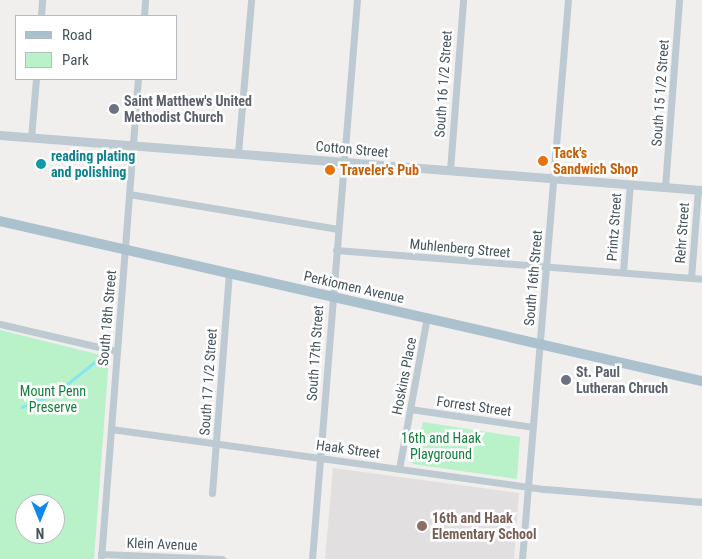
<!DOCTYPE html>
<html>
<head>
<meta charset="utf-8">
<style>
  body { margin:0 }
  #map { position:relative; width:702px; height:559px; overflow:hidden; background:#f1eeee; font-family:"Roboto Condensed",sans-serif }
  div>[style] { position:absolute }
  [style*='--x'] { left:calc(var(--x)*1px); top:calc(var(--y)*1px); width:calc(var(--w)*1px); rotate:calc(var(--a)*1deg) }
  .education>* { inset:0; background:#e2dfe0 }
  .green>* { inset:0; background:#b9f1c8 }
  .stream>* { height:2.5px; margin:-1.25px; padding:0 1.25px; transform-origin:1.25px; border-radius:1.25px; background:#84e6f0 }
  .minor>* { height:7px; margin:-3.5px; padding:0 3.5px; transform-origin:3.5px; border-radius:3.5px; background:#bdcad1 }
  .tertiary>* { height:9px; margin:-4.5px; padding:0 4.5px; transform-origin:4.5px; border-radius:4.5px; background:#bdcad1 }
  .primary>* { height:10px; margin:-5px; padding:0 5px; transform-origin:5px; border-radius:5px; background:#acc1ce }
  .dots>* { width:14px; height:14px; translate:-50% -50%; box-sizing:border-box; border:2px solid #fff; border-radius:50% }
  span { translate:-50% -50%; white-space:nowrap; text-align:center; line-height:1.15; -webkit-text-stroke:5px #fff; paint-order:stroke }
  .street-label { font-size:14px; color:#45545c }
  .worship-label { font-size:14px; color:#5b616d; font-weight:700 }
  .left { translate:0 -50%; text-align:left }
  .food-label { font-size:14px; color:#c56008; font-weight:700 }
  .culture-label { font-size:14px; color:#0d838f; font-weight:700 }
  .park-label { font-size:14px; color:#12813d }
  .education-label { font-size:14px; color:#785e54; font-weight:700 }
  .legend { position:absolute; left:15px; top:15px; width:162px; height:65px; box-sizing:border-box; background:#fff; border:1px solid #b5bbbe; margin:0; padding:6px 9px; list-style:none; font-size:15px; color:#45545c }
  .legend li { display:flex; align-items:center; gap:10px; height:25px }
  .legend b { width:25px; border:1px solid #b5bbbe }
  .north { position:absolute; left:15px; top:494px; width:50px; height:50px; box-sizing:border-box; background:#fff; border:1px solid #b5bbbe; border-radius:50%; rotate:180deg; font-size:14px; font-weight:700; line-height:20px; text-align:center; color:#45545c }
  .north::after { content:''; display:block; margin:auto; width:18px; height:22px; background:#1088e9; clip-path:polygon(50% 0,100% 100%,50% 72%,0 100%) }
</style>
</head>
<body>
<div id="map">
  <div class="education">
    <i style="clip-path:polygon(333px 468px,519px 493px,514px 559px,325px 559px)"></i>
  </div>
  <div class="green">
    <i style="clip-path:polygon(evenodd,0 330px,109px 357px,94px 559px,0 559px,0 330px,25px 504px,55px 504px,55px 534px,25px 534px,25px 504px)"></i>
    <i style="clip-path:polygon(423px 422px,520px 437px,517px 479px,412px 464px)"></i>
  </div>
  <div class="stream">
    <i style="--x:22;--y:407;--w:37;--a:-22"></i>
    <i style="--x:56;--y:393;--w:51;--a:-38.7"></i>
  </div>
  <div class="minor">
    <i style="--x:41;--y:16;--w:16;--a:-86"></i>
    <i style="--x:144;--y:16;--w:16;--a:-86"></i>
    <i style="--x:31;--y:138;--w:59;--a:-85.2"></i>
    <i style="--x:238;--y:153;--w:154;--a:-85.1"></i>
    <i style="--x:450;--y:170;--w:170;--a:-85.6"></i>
    <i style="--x:665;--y:187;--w:188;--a:-85.7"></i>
    <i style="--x:129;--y:194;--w:212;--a:9.5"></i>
    <i style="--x:336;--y:250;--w:367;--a:4.5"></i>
    <i style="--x:623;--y:272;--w:88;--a:-85.5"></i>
    <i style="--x:691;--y:278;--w:88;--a:-85.5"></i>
    <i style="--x:0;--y:324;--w:119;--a:13.1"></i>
    <i style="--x:410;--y:409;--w:124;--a:8.3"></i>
    <i style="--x:111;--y:429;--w:438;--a:7.9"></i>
    <i style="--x:545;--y:489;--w:158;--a:4.7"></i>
    <i style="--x:399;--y:469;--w:155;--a:-79.6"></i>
    <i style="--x:212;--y:493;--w:222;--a:-85.6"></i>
    <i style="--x:101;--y:554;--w:121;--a:2.4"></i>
    <i style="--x:101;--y:559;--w:481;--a:-85.6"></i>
    <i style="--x:312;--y:559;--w:561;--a:-85.4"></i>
    <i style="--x:522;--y:559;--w:561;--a:-85.3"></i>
  </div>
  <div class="tertiary">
    <i style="--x:0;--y:135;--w:704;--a:4.48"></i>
  </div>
  <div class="primary">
    <i style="--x:0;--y:221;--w:720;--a:12.84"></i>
  </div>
  <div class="dots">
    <i style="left:114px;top:109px;background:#6b7280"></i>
    <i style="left:543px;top:161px;background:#e8710a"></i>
    <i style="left:41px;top:164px;background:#0f9aa8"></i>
    <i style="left:330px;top:170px;background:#e8710a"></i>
    <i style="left:566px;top:380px;background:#6b7280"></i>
    <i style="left:422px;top:526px;background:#8d6e63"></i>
  </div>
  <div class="street-label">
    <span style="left:443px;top:84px;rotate:-86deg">South 16 1/2 Street</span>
    <span style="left:660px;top:93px;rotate:-86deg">South 15 1/2 Street</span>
    <span style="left:352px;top:149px;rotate:5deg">Cotton Street</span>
    <span style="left:614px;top:227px;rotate:-86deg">Printz Street</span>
    <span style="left:682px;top:233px;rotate:-86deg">Rehr Street</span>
    <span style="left:460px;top:248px;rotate:5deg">Muhlenberg Street</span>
    <span style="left:533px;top:278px;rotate:-85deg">South 16th Street</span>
    <span style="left:354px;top:287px;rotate:13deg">Perkiomen Avenue</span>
    <span style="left:107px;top:318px;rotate:-85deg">South 18th Street</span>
    <span style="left:315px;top:353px;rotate:-86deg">South 17th Street</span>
    <span style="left:404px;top:376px;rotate:-79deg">Hoskins Place</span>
    <span style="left:208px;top:382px;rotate:-86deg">South 17 1/2 Street</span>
    <span style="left:474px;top:406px;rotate:8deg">Forrest Street</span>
    <span style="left:348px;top:449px;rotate:8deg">Haak Street</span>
    <span style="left:162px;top:544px;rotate:2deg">Klein Avenue</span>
  </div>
  <div class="worship-label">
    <span class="left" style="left:124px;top:109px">Saint Matthew's United<br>Methodist Church</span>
    <span class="left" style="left:576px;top:380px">St. Paul<br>Lutheran Chruch</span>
  </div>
  <div class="food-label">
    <span class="left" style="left:553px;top:161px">Tack's<br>Sandwich Shop</span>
    <span class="left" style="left:340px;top:170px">Traveler's Pub</span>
  </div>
  <div class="culture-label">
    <span class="left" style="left:51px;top:164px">reading plating<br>and polishing</span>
  </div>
  <div class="park-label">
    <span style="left:53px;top:399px">Mount Penn<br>Preserve</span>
    <span style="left:441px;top:446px">16th and Haak<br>Playground</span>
  </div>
  <div class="education-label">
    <span class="left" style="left:432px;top:526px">16th and Haak<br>Elementary School</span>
  </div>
  <ul class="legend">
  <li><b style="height:6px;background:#acc1ce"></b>Road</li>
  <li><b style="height:14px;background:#b9f1c8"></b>Park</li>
  </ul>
  <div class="north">N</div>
</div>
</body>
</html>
